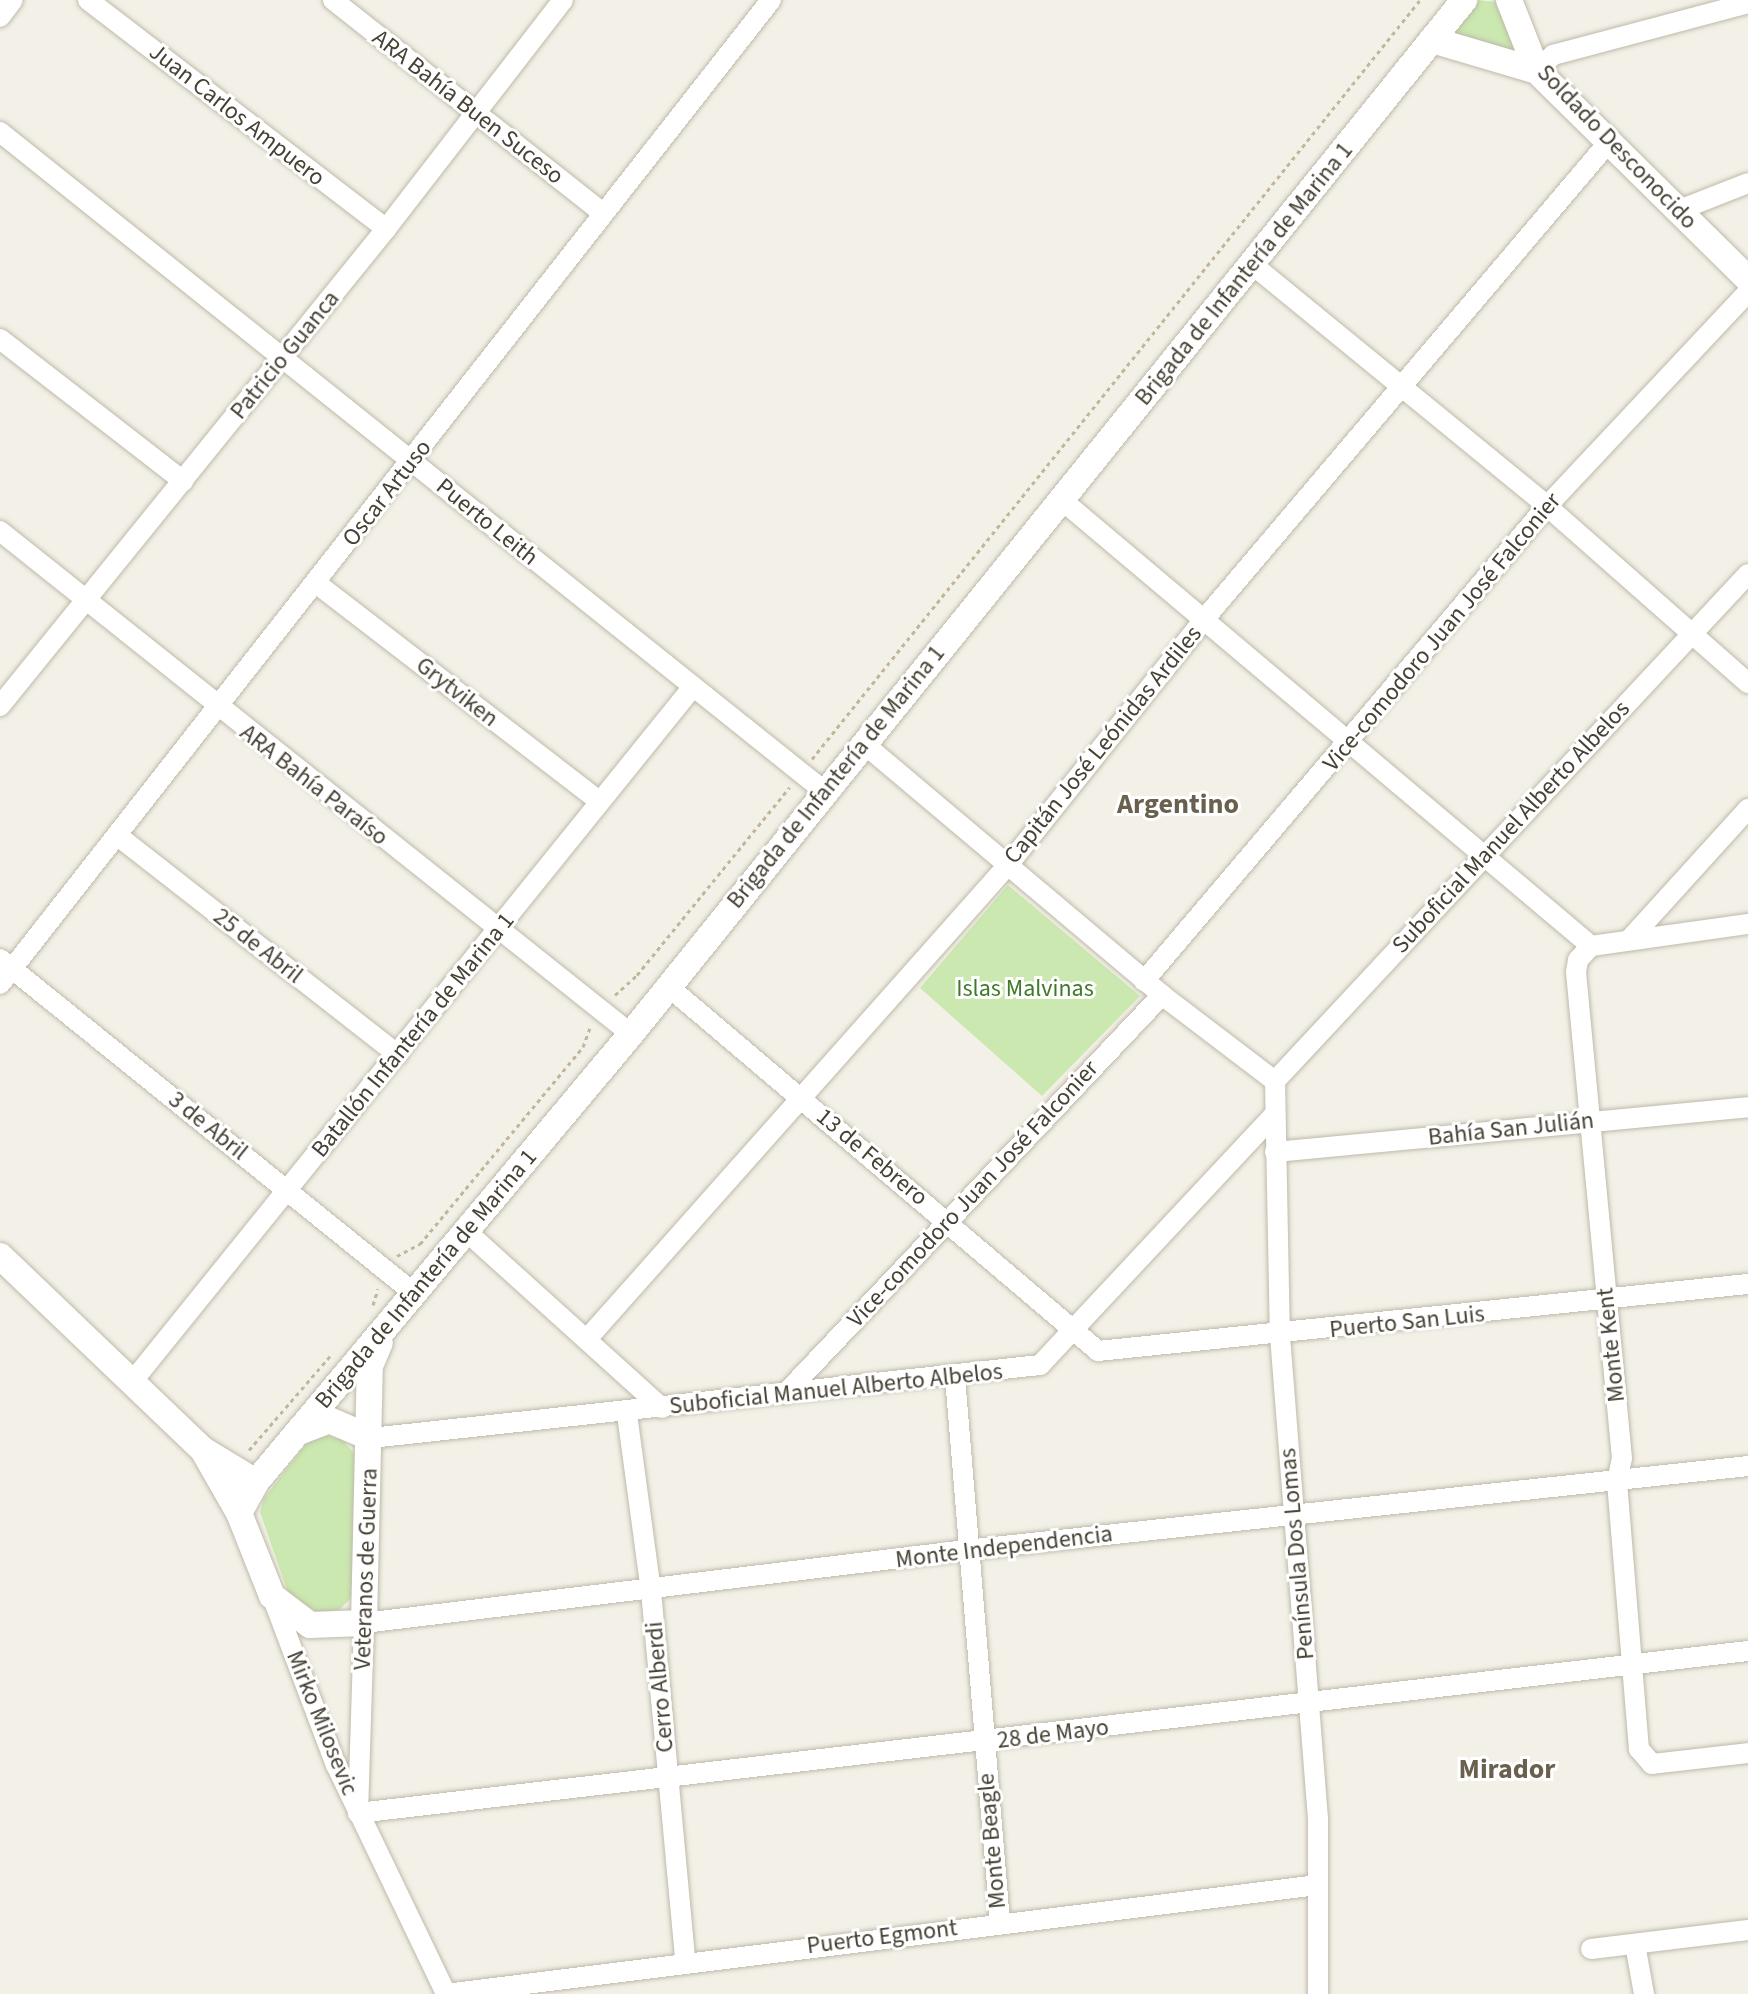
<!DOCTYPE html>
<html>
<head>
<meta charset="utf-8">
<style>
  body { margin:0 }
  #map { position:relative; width:1748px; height:1994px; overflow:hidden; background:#f3f1e7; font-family:"Source Sans 3",sans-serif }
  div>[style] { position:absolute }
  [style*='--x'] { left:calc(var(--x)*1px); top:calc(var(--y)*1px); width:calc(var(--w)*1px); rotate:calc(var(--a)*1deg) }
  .green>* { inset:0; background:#cae8af }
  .path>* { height:3px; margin-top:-1.5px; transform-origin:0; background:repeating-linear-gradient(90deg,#c1b69a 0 4px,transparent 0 8px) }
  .roads { filter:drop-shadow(0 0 2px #bfb9a9) drop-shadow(0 0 2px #bfb9a9) }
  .minor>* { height:20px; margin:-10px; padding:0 10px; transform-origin:10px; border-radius:10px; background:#fff }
  .tertiary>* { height:26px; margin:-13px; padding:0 13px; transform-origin:13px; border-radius:13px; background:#fff }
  span { translate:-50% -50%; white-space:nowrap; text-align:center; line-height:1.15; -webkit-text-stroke:6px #fff; paint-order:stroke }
  .street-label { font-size:24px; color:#474135 }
  .park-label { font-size:24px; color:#407928 }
  .quarter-label { font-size:28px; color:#69604d; font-weight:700 }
</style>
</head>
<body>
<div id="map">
  <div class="green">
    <i style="clip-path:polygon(1476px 0,1499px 2px,1520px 54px,1451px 34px)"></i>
    <i style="clip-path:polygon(1008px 885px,1140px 996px,1042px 1096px,920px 988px)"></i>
    <i style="clip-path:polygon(324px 1435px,343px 1440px,356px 1456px,353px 1596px,339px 1610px,320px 1614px,289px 1595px,260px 1512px,264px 1498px,307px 1443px)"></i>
  </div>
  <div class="path">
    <i style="--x:812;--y:759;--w:972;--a:-51.3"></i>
    <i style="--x:615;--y:995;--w:30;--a:-42"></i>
    <i style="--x:637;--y:975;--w:242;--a:-50.9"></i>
    <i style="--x:397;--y:1256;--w:26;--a:-28"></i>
    <i style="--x:420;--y:1244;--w:256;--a:-50.4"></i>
    <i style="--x:583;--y:1047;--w:23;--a:-70"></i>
    <i style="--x:373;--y:1305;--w:17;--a:-73"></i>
    <i style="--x:249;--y:1450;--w:124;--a:-49.2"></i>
  </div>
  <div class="roads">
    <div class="minor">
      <i style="--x:88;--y:0;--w:376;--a:37.5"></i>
      <i style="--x:333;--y:0;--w:344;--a:38.3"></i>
      <i style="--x:0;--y:17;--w:21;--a:-53"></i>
      <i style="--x:1537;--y:71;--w:23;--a:-45"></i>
      <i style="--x:1553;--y:55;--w:202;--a:-14.9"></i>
      <i style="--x:0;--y:132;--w:1055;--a:38.65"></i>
      <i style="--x:1677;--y:211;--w:76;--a:-21.5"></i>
      <i style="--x:1253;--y:265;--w:380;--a:39.3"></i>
      <i style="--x:1547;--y:506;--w:268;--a:41.4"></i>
      <i style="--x:0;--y:339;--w:232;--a:37.8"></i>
      <i style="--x:1063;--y:501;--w:691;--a:40.12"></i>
      <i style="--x:0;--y:531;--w:807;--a:38.56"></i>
      <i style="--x:316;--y:583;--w:357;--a:37.6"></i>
      <i style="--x:0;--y:706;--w:614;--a:-51.02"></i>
      <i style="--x:386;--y:229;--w:289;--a:-52.3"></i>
      <i style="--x:863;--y:743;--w:391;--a:40.1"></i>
      <i style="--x:1162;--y:995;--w:142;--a:37.3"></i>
      <i style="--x:118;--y:836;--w:355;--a:38"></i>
      <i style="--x:1630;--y:939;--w:176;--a:-47.8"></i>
      <i style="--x:1591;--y:946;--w:19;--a:133"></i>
      <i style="--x:1578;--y:960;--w:12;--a:99"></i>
      <i style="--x:1576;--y:972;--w:488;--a:84.6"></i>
      <i style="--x:1622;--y:1458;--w:25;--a:102"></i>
      <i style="--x:1617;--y:1482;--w:268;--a:85.3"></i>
      <i style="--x:1639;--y:1749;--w:20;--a:49"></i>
      <i style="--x:1652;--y:1764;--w:97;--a:-6.5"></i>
      <i style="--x:1591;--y:946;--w:159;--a:-8"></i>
      <i style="--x:0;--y:959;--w:533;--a:38.91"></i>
      <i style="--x:1144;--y:981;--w:623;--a:-49.69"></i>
      <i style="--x:1547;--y:506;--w:294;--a:-46.8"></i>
      <i style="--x:0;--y:984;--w:1250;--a:-51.92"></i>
      <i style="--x:669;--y:987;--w:563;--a:40.31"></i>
      <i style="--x:1098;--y:1351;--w:653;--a:-5.89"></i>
      <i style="--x:1275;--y:1081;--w:255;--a:88.9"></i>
      <i style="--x:1280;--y:1336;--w:483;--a:85.5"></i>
      <i style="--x:1318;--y:1818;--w:176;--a:90"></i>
      <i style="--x:1275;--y:1081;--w:693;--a:-46.99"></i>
      <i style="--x:1275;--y:1152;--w:475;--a:-5.4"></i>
      <i style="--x:466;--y:1231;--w:264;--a:42.1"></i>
      <i style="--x:587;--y:1339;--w:634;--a:-48.39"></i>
      <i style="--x:1008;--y:865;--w:317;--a:-51.4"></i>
      <i style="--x:1206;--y:617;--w:622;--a:-49.7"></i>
      <i style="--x:955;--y:1377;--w:547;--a:85.28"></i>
      <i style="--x:132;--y:1382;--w:892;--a:-51.1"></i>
      <i style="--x:785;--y:1394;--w:549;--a:-46.62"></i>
      <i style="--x:627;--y:1414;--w:179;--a:82.3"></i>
      <i style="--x:651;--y:1591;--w:372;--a:84.7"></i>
      <i style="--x:371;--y:1438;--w:673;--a:-6.23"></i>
      <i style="--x:1040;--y:1365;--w:344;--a:-46.9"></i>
      <i style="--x:272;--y:1596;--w:181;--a:69.3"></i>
      <i style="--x:336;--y:1765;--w:254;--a:64.3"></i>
      <i style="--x:358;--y:1813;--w:190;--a:-88.2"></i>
      <i style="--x:364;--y:1623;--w:606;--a:-6.91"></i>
      <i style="--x:966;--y:1550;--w:786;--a:-6.13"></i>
      <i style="--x:358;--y:1813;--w:1399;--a:-6.65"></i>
      <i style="--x:1635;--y:1944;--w:51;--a:79.8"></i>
      <i style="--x:1591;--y:1949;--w:158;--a:-6.9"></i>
      <i style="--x:446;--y:1994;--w:878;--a:-7.13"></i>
    </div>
    <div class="tertiary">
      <i style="--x:1509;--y:0;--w:76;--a:68.5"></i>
      <i style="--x:1537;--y:71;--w:296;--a:44.6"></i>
      <i style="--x:1432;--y:40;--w:109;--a:16.4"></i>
      <i style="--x:0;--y:1256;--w:281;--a:43.7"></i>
      <i style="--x:203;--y:1450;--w:62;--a:31.1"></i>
      <i style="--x:301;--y:1431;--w:30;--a:-21"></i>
      <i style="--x:329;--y:1420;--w:46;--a:23.2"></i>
      <i style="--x:203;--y:1450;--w:73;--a:60.3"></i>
      <i style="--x:239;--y:1513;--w:89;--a:68.3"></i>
      <i style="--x:272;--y:1596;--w:48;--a:37.3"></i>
      <i style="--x:310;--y:1625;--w:54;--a:-2.1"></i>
      <i style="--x:364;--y:1623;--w:257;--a:-88.7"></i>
      <i style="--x:370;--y:1366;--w:25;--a:-67"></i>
      <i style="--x:239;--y:1513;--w:35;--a:-61"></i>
      <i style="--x:256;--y:1482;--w:584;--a:-50.07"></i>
      <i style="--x:631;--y:1034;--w:1328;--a:-51.14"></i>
    </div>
  </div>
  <div class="street-label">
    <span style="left:468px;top:107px;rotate:38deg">ARA Bahía Buen Suceso</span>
    <span style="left:237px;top:115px;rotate:38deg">Juan Carlos Ampuero</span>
    <span style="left:1617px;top:147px;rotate:46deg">Soldado Desconocido</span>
    <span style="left:1244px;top:274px;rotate:-51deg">Brigada de Infantería de Marina 1</span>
    <span style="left:285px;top:355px;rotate:-51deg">Patricio Guanca</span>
    <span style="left:387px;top:493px;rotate:-52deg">Oscar Artuso</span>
    <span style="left:487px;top:522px;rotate:39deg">Puerto Leith</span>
    <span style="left:1442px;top:632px;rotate:-50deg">Vice-comodoro Juan José Falconier</span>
    <span style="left:457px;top:692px;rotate:38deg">Grytviken</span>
    <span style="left:1103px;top:745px;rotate:-51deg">Capitán José Leónidas Ardiles</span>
    <span style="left:836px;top:777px;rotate:-51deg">Brigada de Infantería de Marina 1</span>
    <span style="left:314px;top:785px;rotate:38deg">ARA Bahía Paraíso</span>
    <span style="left:1511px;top:827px;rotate:-47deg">Suboficial Manuel Alberto Albelos</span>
    <span style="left:258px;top:946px;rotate:38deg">25 de Abril</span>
    <span style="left:413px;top:1035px;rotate:-51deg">Batallón Infantería de Marina 1</span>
    <span style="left:208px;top:1126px;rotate:39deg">3 de Abril</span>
    <span style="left:1511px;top:1129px;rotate:-6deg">Bahía San Julián</span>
    <span style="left:872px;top:1157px;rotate:40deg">13 de Febrero</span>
    <span style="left:973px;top:1194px;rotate:-47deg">Vice-comodoro Juan José Falconier</span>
    <span style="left:426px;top:1279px;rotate:-50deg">Brigada de Infantería de Marina 1</span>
    <span style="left:1407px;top:1322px;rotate:-6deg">Puerto San Luis</span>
    <span style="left:1611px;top:1345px;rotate:-96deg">Monte Kent</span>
    <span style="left:836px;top:1389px;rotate:-6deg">Suboficial Manuel Alberto Albelos</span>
    <span style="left:1004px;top:1547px;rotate:-7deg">Monte Independencia</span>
    <span style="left:1297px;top:1554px;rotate:-95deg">Península Dos Lomas</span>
    <span style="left:366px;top:1569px;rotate:-88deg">Veteranos de Guerra</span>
    <span style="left:660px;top:1687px;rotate:-95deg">Cerro Alberdi</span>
    <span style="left:322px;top:1723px;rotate:68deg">Mirko Milosevic</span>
    <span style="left:1053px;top:1734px;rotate:-7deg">28 de Mayo</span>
    <span style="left:992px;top:1841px;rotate:-95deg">Monte Beagle</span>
    <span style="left:882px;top:1937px;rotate:-7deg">Puerto Egmont</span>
  </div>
  <div class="park-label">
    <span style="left:1025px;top:989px">Islas Malvinas</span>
  </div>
  <div class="quarter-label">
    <span style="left:1178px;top:804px">Argentino</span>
    <span style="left:1507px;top:1769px">Mirador</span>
  </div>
</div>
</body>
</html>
